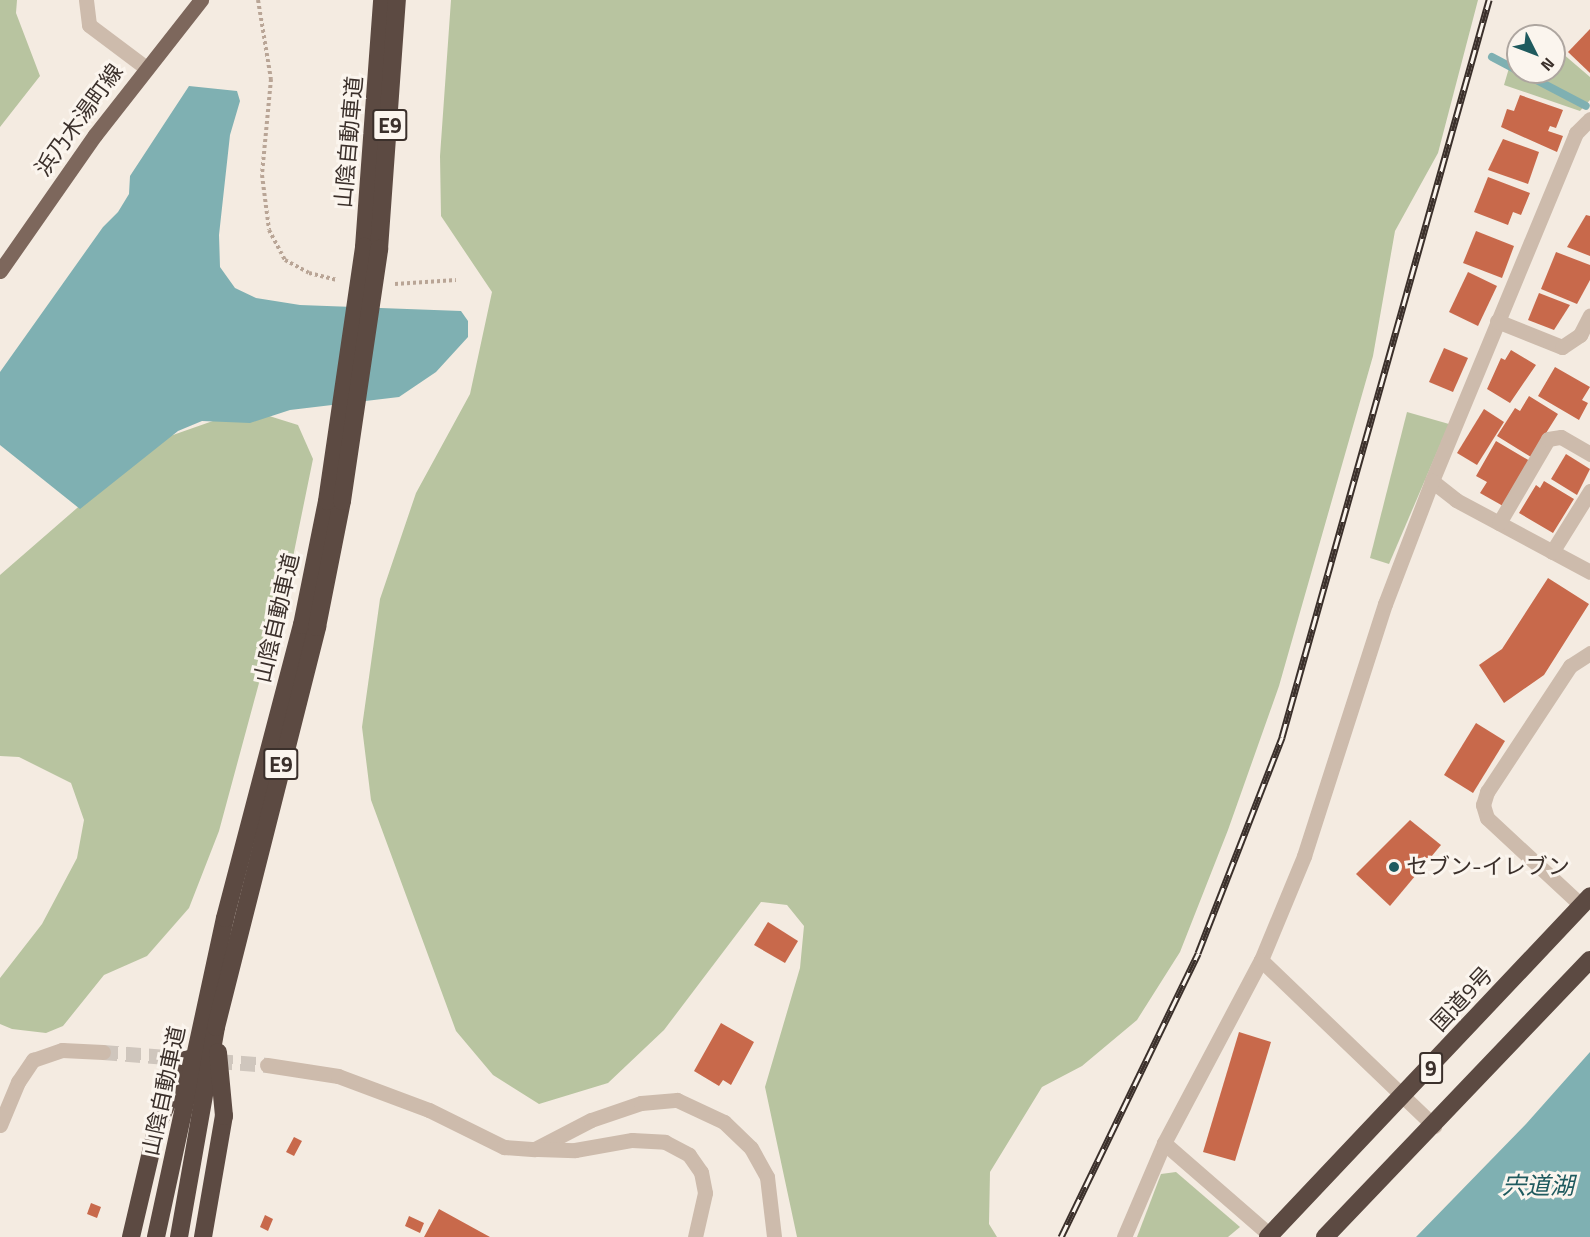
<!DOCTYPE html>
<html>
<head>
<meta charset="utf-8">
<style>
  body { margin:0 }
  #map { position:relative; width:1590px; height:1237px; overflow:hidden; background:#f4ebe1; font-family:"Titillium Web","Noto Sans JP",sans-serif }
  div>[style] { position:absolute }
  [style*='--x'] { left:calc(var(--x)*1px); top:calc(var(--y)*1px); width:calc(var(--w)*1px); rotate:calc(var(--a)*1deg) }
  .green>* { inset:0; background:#b8c4a0 }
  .water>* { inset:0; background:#7fb0b2 }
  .stream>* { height:8px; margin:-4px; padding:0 4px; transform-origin:4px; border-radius:4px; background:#7fb0b2 }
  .building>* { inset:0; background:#c8694b }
  .minor-tunnel>* { height:15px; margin-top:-7.5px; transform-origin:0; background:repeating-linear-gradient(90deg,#cfc6bd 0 15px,transparent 0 23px) }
  .path>* { height:4px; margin-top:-2px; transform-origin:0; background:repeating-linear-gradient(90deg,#b9a596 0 3px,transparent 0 6px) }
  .minor>* { height:15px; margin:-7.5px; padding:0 7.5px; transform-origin:7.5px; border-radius:7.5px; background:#cdbbac }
  .major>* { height:15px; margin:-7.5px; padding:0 7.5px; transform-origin:7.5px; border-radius:7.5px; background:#7d675c }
  .highway>* { height:18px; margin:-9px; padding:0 9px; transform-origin:9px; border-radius:9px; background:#5c4a42 }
  .rail>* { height:7px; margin-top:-3.5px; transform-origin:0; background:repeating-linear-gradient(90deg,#fbf5ee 0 14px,#3b302b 0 28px); box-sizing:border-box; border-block:2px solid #3b302b }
  .highway-bridge>* { height:18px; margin:-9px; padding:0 9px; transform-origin:9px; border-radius:9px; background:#5c4a42 }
  .dots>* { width:16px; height:16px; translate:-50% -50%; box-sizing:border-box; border:3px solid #fbf5ee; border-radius:50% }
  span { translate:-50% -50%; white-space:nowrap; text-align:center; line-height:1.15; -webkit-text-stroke:6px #fbf5ee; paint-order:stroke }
  .shield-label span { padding:2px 4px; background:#fbf5ee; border:2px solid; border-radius:4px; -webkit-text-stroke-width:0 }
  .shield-label { font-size:21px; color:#3b302b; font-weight:700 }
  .street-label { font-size:22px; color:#3b302b }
  .poi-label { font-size:22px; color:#3b302b }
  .left { translate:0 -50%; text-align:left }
  .water-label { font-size:24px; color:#1f5a5e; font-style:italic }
  .north { position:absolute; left:1506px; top:24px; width:60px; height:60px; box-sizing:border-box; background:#fbf5ee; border:2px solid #aea6a0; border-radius:50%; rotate:132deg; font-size:16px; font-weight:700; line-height:24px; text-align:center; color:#3b302b }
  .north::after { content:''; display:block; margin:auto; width:21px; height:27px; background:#1f5a5e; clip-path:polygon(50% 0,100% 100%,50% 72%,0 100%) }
</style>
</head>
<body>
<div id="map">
  <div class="green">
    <i style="clip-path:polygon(0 0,17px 0,16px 13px,40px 76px,0 127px)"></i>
    <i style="clip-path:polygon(451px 0,1478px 0,1438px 153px,1395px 231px,1373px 356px,1279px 686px,1228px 830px,1180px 952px,1137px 1020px,1082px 1066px,1042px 1087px,990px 1172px,989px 1224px,997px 1237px,797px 1237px,765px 1087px,800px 968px,804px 926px,787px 905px,761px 902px,664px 1030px,608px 1083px,539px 1104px,493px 1075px,456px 1031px,371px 800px,362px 727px,380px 599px,416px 493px,470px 394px,492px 292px,441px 216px,440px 156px)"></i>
    <i style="clip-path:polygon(1555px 47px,1590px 77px,1590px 100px,1580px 111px,1504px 85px,1509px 68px,1528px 78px,1533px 72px,1554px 72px)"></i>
    <i style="clip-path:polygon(247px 409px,298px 425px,313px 459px,293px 557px,219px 831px,189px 908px,147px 956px,104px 975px,63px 1026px,46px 1033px,12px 1029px,0 1024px,0 978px,42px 924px,77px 858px,84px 820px,71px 783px,19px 757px,0 756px,0 575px,153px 442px)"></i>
    <i style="clip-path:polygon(1407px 412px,1449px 424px,1389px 564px,1370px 558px)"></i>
    <i style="clip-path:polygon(1176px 1172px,1240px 1227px,1228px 1237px,1137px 1237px,1161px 1174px)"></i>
  </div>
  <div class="water">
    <i style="clip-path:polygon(189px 86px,237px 91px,240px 101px,230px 135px,219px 235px,220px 267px,235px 288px,256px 298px,300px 305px,461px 311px,468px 321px,468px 337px,436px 372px,399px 397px,290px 410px,250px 423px,202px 421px,178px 431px,80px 509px,0 445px,0 372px,103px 227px,118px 212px,129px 194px,130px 176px)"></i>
    <i style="clip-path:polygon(1590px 1052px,1590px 1237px,1416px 1237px,1526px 1124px)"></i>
  </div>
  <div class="stream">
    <i style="--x:1492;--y:57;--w:30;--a:28"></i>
    <i style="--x:1521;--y:72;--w:73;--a:27.6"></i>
  </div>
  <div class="building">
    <i style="clip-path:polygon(1590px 29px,1590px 73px,1568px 52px)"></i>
    <i style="clip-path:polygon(1520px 95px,1563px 110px,1556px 128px,1550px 126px,1548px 131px,1563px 136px,1557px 152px,1501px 127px,1507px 109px,1514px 111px)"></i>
    <i style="clip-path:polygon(1503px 139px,1539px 152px,1528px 184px,1488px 170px)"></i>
    <i style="clip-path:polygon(1488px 177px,1530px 193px,1521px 215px,1513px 212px,1508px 225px,1474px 212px)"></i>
    <i style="clip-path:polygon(1586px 215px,1590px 216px,1590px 256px,1567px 247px)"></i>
    <i style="clip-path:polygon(1476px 231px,1514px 246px,1502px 278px,1463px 263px)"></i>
    <i style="clip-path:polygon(1556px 252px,1590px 265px,1590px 280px,1577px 304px,1541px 289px)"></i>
    <i style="clip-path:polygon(1468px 272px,1497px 286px,1478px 326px,1449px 312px)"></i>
    <i style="clip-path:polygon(1539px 293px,1570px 305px,1554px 330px,1528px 320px)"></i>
    <i style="clip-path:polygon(1444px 348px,1468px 358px,1453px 392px,1429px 382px)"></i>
    <i style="clip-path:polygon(1511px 350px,1536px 365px,1510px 403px,1487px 389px,1501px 358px,1505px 360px)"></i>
    <i style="clip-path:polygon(1555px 367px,1590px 387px,1582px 400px,1588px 403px,1579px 420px,1538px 396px)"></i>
    <i style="clip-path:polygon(1529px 396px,1558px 414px,1531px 457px,1497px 436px,1515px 408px,1520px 411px)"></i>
    <i style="clip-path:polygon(1484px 409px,1504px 422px,1477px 465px,1457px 453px)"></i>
    <i style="clip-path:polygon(1496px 441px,1530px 461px,1503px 506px,1480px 493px,1487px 482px,1476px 476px)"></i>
    <i style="clip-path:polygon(1566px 454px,1590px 469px,1577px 495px,1551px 479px)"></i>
    <i style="clip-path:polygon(1544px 481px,1574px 499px,1553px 533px,1519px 513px,1536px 485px,1540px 488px)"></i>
    <i style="clip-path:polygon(1548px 578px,1589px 604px,1544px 675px,1504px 703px,1479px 665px,1502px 649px)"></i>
    <i style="clip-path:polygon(1476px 723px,1505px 741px,1473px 793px,1444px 775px)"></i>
    <i style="clip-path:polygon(1410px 820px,1441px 845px,1390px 906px,1356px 874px)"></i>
    <i style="clip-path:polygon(768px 922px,798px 941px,785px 963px,754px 945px)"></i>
    <i style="clip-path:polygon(721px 1023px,754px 1042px,731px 1085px,723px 1080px,719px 1086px,694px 1071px)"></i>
    <i style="clip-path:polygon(1239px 1032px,1271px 1042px,1235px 1161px,1203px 1152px)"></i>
    <i style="clip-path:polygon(294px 1137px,302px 1141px,294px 1156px,286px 1152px)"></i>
    <i style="clip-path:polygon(91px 1203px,101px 1207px,97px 1218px,87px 1214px)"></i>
    <i style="clip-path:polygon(439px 1209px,479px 1231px,490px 1237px,424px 1237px)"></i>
    <i style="clip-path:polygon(265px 1215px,273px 1219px,268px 1231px,260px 1227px)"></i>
    <i style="clip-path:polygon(409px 1216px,424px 1223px,420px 1233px,405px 1226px)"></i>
  </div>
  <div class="minor-tunnel">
    <i style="--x:103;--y:1052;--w:165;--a:4.5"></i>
  </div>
  <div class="path">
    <i style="--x:258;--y:0;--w:80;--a:80.7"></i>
    <i style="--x:271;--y:79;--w:96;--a:95.4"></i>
    <i style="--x:262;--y:175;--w:55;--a:82.7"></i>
    <i style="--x:269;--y:230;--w:34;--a:62"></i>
    <i style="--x:285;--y:260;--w:27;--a:28"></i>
    <i style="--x:309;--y:273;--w:29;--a:14"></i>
    <i style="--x:395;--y:284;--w:61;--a:-3.8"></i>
  </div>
  <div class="minor">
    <i style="--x:86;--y:0;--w:25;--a:83"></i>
    <i style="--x:89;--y:25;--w:70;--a:36.9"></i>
    <i style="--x:1590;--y:119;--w:20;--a:135"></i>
    <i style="--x:1576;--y:133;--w:377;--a:112.5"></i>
    <i style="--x:1432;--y:481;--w:31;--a:38"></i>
    <i style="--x:1456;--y:500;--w:152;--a:28.2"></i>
    <i style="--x:1497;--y:321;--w:70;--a:21.8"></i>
    <i style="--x:1562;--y:347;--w:22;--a:-34"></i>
    <i style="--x:1580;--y:335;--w:22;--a:-63"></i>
    <i style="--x:1499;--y:523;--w:97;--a:-59.7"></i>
    <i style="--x:1548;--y:439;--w:13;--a:-9"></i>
    <i style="--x:1561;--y:437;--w:34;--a:30"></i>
    <i style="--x:1552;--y:552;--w:72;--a:-58.1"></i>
    <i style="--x:1582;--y:906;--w:129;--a:-137.2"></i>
    <i style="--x:1487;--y:818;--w:14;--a:-107"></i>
    <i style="--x:1483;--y:805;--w:14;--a:-73"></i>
    <i style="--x:1487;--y:792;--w:151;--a:-56.6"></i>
    <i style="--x:1570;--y:666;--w:24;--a:-33"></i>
    <i style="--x:1261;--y:960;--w:113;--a:-67.5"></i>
    <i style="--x:1304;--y:856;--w:265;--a:-72.2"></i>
    <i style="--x:1385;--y:604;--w:132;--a:-69.1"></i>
    <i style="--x:267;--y:1065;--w:72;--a:8.8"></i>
    <i style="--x:338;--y:1076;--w:97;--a:20.5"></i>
    <i style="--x:429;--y:1110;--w:84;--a:26.3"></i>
    <i style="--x:504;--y:1147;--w:31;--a:4"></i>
    <i style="--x:535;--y:1149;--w:63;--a:-27.4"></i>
    <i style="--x:591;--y:1120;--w:53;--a:-18.8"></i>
    <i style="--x:641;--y:1103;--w:36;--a:-5"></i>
    <i style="--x:677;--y:1100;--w:52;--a:25.1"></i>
    <i style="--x:724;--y:1122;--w:37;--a:44"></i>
    <i style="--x:751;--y:1148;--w:33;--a:61"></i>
    <i style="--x:767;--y:1177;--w:60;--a:83.3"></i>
    <i style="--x:0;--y:1125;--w:47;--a:-67.3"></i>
    <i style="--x:18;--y:1082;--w:27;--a:-56"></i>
    <i style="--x:33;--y:1060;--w:31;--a:-19"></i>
    <i style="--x:62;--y:1050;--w:41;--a:2.8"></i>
    <i style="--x:1164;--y:1143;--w:140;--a:41"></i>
    <i style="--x:538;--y:1149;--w:37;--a:2"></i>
    <i style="--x:575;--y:1150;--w:58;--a:-10"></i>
    <i style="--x:632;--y:1140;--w:33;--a:3"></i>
    <i style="--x:665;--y:1142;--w:27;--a:28"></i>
    <i style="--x:689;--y:1155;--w:21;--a:55"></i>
    <i style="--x:701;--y:1172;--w:21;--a:79"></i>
    <i style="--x:705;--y:1193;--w:45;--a:102.8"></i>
    <i style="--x:1124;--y:1237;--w:102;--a:-66.9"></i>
    <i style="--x:1164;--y:1143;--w:207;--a:-62.1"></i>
    <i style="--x:1261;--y:960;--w:240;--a:43.8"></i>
  </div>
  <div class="major">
    <i style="--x:0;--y:271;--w:166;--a:-55.1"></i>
    <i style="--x:95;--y:135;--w:172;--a:-51.9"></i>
  </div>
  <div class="highway">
    <i style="--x:364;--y:247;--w:248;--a:-85.8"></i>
    <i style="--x:379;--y:249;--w:250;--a:-85.9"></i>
    <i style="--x:131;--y:1237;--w:114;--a:-76.8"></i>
    <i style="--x:157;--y:1126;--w:73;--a:-65.9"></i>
    <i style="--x:156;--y:1237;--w:326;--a:-77.8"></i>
    <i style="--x:225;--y:918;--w:303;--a:-75.3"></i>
    <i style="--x:302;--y:625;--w:126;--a:-78.6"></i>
    <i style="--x:179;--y:1237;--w:213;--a:-80"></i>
    <i style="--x:216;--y:1027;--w:413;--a:-75.8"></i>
    <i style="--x:317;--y:627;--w:128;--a:-78.8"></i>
    <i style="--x:203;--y:1237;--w:123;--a:-80.2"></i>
    <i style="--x:224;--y:1116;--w:64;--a:-95.4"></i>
    <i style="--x:1268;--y:1237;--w:469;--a:-46.6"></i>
    <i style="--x:1325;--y:1237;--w:383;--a:-46.3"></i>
  </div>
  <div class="rail">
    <i style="--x:1061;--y:1237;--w:315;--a:-64.2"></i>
    <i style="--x:1198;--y:953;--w:232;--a:-68.7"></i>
    <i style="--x:1282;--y:737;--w:766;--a:-74.31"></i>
  </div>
  <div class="highway-bridge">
    <i style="--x:327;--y:501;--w:257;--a:-81.7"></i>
    <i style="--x:342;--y:501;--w:255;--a:-81.6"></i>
  </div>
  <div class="dots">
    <i style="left:1394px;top:867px;background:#1f5a5e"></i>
  </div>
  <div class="shield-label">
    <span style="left:390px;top:125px">E9</span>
    <span style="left:281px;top:764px">E9</span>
    <span style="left:1431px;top:1068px">9</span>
  </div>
  <div class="street-label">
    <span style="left:79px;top:120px;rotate:-54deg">浜乃木湯町線</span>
    <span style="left:349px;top:142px;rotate:-85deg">山陰自動車道</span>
    <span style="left:277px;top:618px;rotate:-77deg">山陰自動車道</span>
    <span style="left:1462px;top:999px;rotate:-47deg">国道9号</span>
    <span style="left:164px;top:1091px;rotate:-78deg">山陰自動車道</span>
  </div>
  <div class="poi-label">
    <span class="left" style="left:1406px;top:867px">セブン-イレブン</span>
  </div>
  <div class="water-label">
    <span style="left:1538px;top:1186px">宍道湖</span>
  </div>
  <div class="north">N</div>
</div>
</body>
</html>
